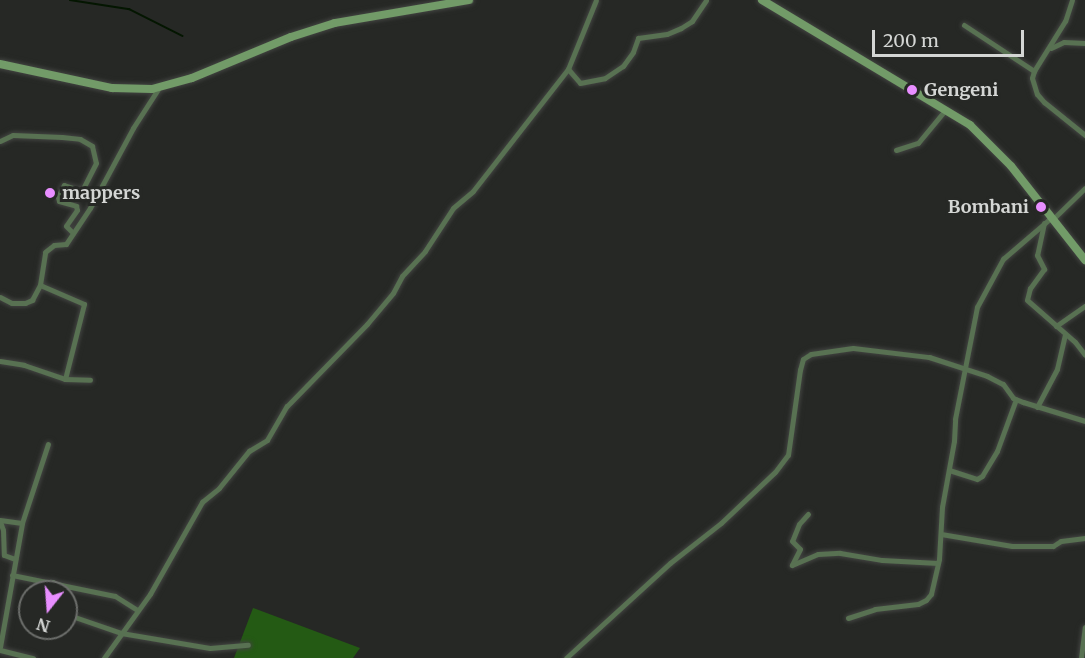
<!DOCTYPE html>
<html>
<head>
<meta charset="utf-8">
<style>
  body { margin:0 }
  #map { position:relative; width:1085px; height:658px; overflow:hidden; background:#262825; font-family:Merriweather,serif }
  div>[style] { position:absolute }
  [style*='--x'] { left:calc(var(--x)*1px); top:calc(var(--y)*1px); width:calc(var(--w)*1px); rotate:calc(var(--a)*1deg) }
  .green>* { inset:0; background:#245a14 }
  .stream>* { height:1.5px; margin:-0.75px; padding:0 0.75px; transform-origin:0.75px; border-radius:0.75px; background:#041601 }
  .roads { filter:drop-shadow(0 0 2px #424441) drop-shadow(0 0 2px #424441) }
  .street>* { height:5px; margin:-2.5px; padding:0 2.5px; transform-origin:2.5px; border-radius:2.5px; background:#587152 }
  .secondary>* { height:8px; margin:-4px; padding:0 4px; transform-origin:4px; border-radius:4px; background:#729b68 }
  .dots>* { width:16px; height:16px; translate:-50% -50%; box-sizing:border-box; border:3px solid #262825; border-radius:50% }
  span { translate:-50% -50%; white-space:nowrap; text-align:center; line-height:1.15; -webkit-text-stroke:6px #262825; paint-order:stroke }
  .poi-label { font-size:18px; color:#d4d6d4; font-weight:700 }
  .left { translate:0 -50%; text-align:left }
  .right { translate:-100% -50%; text-align:right }
  .north { position:absolute; left:18px; top:580px; width:60px; height:60px; box-sizing:border-box; background:#262825; border:2px solid #6c6e6b; border-radius:50%; rotate:197deg; font-size:16px; font-weight:700; line-height:24px; text-align:center; color:#d4d6d4 }
  .north::after { content:''; display:block; margin:auto; width:21px; height:27px; background:#e88eff; clip-path:polygon(50% 0,100% 100%,50% 72%,0 100%) }
  .scale { position:absolute; left:872px; top:30px; width:152px; height:27px; box-sizing:border-box; border:3px solid #d4d6d4; border-top:0; padding-left:8px; font-size:18px; line-height:21px; white-space:nowrap; color:#d4d6d4; -webkit-text-stroke:4px #262825; paint-order:stroke }
</style>
</head>
<body>
<div id="map">
  <div class="green">
    <i style="clip-path:polygon(253px 608px,360px 648px,353px 658px,234px 658px)"></i>
  </div>
  <div class="stream">
    <i style="--x:70;--y:0;--w:60;--a:8.7"></i>
    <i style="--x:129;--y:9;--w:60;--a:26.6"></i>
  </div>
  <div class="roads">
    <div class="street">
      <i style="--x:1072;--y:0;--w:22;--a:108"></i>
      <i style="--x:1065;--y:21;--w:59;--a:121.8"></i>
      <i style="--x:1034;--y:71;--w:7;--a:106"></i>
      <i style="--x:1032;--y:78;--w:17;--a:73"></i>
      <i style="--x:1037;--y:94;--w:11;--a:49"></i>
      <i style="--x:1044;--y:102;--w:53;--a:38.8"></i>
      <i style="--x:964;--y:25;--w:84;--a:33.3"></i>
      <i style="--x:1051;--y:48;--w:14;--a:-25"></i>
      <i style="--x:1064;--y:42;--w:21;--a:3"></i>
      <i style="--x:568;--y:69;--w:18;--a:49"></i>
      <i style="--x:580;--y:83;--w:25;--a:-11"></i>
      <i style="--x:605;--y:78;--w:22;--a:-34"></i>
      <i style="--x:623;--y:66;--w:17;--a:-54"></i>
      <i style="--x:633;--y:52;--w:15;--a:-70"></i>
      <i style="--x:638;--y:38;--w:29;--a:-8"></i>
      <i style="--x:667;--y:34;--w:15;--a:-23"></i>
      <i style="--x:681;--y:28;--w:13;--a:-32"></i>
      <i style="--x:692;--y:21;--w:25;--a:-56"></i>
      <i style="--x:0;--y:141;--w:14;--a:-25"></i>
      <i style="--x:13;--y:135;--w:49;--a:2.3"></i>
      <i style="--x:62;--y:137;--w:18;--a:6"></i>
      <i style="--x:80;--y:139;--w:14;--a:30"></i>
      <i style="--x:92;--y:146;--w:17;--a:77"></i>
      <i style="--x:96;--y:163;--w:31;--a:117"></i>
      <i style="--x:82;--y:191;--w:19;--a:-162"></i>
      <i style="--x:64;--y:185;--w:13;--a:117"></i>
      <i style="--x:58;--y:197;--w:4;--a:76"></i>
      <i style="--x:59;--y:201;--w:18;--a:16"></i>
      <i style="--x:76;--y:206;--w:4;--a:76"></i>
      <i style="--x:77;--y:210;--w:19;--a:125"></i>
      <i style="--x:66;--y:226;--w:10;--a:45"></i>
      <i style="--x:896;--y:150;--w:23;--a:-18"></i>
      <i style="--x:918;--y:143;--w:44;--a:-50.5"></i>
      <i style="--x:1054;--y:218;--w:43;--a:-44.1"></i>
      <i style="--x:1044;--y:223;--w:33;--a:102"></i>
      <i style="--x:1037;--y:255;--w:16;--a:63"></i>
      <i style="--x:1044;--y:269;--w:24;--a:126"></i>
      <i style="--x:1030;--y:288;--w:12;--a:104"></i>
      <i style="--x:1027;--y:300;--w:64;--a:41.2"></i>
      <i style="--x:1075;--y:342;--w:16;--a:52"></i>
      <i style="--x:40;--y:285;--w:48;--a:23.4"></i>
      <i style="--x:84;--y:304;--w:77;--a:104.2"></i>
      <i style="--x:0;--y:297;--w:13;--a:27"></i>
      <i style="--x:12;--y:303;--w:13;--a:0"></i>
      <i style="--x:25;--y:303;--w:8;--a:-23"></i>
      <i style="--x:32;--y:300;--w:17;--a:-62"></i>
      <i style="--x:40;--y:285;--w:33;--a:-81"></i>
      <i style="--x:45;--y:252;--w:11;--a:-38"></i>
      <i style="--x:54;--y:245;--w:12;--a:-5"></i>
      <i style="--x:66;--y:244;--w:43;--a:-56.3"></i>
      <i style="--x:90;--y:208;--w:91;--a:-61.7"></i>
      <i style="--x:133;--y:128;--w:46;--a:-57.3"></i>
      <i style="--x:1056;--y:326;--w:35;--a:-35"></i>
      <i style="--x:0;--y:361;--w:24;--a:9"></i>
      <i style="--x:24;--y:365;--w:43;--a:18.9"></i>
      <i style="--x:65;--y:379;--w:25;--a:2"></i>
      <i style="--x:1037;--y:407;--w:43;--a:-62.2"></i>
      <i style="--x:1057;--y:369;--w:36;--a:-77"></i>
      <i style="--x:949;--y:470;--w:29;--a:18"></i>
      <i style="--x:977;--y:479;--w:6;--a:-31"></i>
      <i style="--x:982;--y:476;--w:29;--a:-59"></i>
      <i style="--x:997;--y:451;--w:55;--a:-69.9"></i>
      <i style="--x:808;--y:514;--w:13;--a:132"></i>
      <i style="--x:799;--y:524;--w:18;--a:112"></i>
      <i style="--x:792;--y:541;--w:11;--a:45"></i>
      <i style="--x:800;--y:549;--w:18;--a:117"></i>
      <i style="--x:792;--y:565;--w:28;--a:-23"></i>
      <i style="--x:818;--y:554;--w:22;--a:-3"></i>
      <i style="--x:840;--y:553;--w:43;--a:9.5"></i>
      <i style="--x:882;--y:560;--w:56;--a:3.1"></i>
      <i style="--x:0;--y:520;--w:22;--a:8"></i>
      <i style="--x:0;--y:521;--w:9;--a:72"></i>
      <i style="--x:3;--y:530;--w:25;--a:88"></i>
      <i style="--x:4;--y:555;--w:12;--a:20"></i>
      <i style="--x:941;--y:534;--w:72;--a:9.6"></i>
      <i style="--x:1012;--y:546;--w:41;--a:0"></i>
      <i style="--x:1053;--y:546;--w:9;--a:-32"></i>
      <i style="--x:1061;--y:541;--w:24;--a:-7"></i>
      <i style="--x:12;--y:575;--w:105;--a:11.5"></i>
      <i style="--x:115;--y:596;--w:26;--a:32"></i>
      <i style="--x:53;--y:582;--w:10;--a:84"></i>
      <i style="--x:66;--y:614;--w:58;--a:19.1"></i>
      <i style="--x:121;--y:633;--w:90;--a:9.6"></i>
      <i style="--x:210;--y:648;--w:38;--a:-5"></i>
      <i style="--x:848;--y:618;--w:28;--a:-18"></i>
      <i style="--x:875;--y:609;--w:43;--a:-6.6"></i>
      <i style="--x:918;--y:604;--w:9;--a:-27"></i>
      <i style="--x:926;--y:600;--w:8;--a:-50"></i>
      <i style="--x:931;--y:594;--w:36;--a:-77"></i>
      <i style="--x:939;--y:559;--w:52;--a:-86.7"></i>
      <i style="--x:942;--y:507;--w:67;--a:-79.7"></i>
      <i style="--x:954;--y:441;--w:22;--a:-87"></i>
      <i style="--x:955;--y:419;--w:114;--a:-78.9"></i>
      <i style="--x:977;--y:307;--w:55;--a:-61.6"></i>
      <i style="--x:1003;--y:259;--w:65;--a:-40.6"></i>
      <i style="--x:0;--y:647;--w:126;--a:-79.9"></i>
      <i style="--x:22;--y:523;--w:83;--a:-71.8"></i>
      <i style="--x:0;--y:650;--w:34;--a:14"></i>
      <i style="--x:104;--y:658;--w:79;--a:-54.3"></i>
      <i style="--x:150;--y:594;--w:106;--a:-60.5"></i>
      <i style="--x:202;--y:502;--w:22;--a:-39"></i>
      <i style="--x:219;--y:488;--w:48;--a:-51"></i>
      <i style="--x:249;--y:451;--w:21;--a:-31"></i>
      <i style="--x:267;--y:440;--w:39;--a:-60"></i>
      <i style="--x:287;--y:406;--w:115;--a:-45.7"></i>
      <i style="--x:367;--y:324;--w:40;--a:-50"></i>
      <i style="--x:393;--y:293;--w:19;--a:-62"></i>
      <i style="--x:402;--y:276;--w:34;--a:-47"></i>
      <i style="--x:425;--y:251;--w:51;--a:-56.9"></i>
      <i style="--x:453;--y:208;--w:26;--a:-40"></i>
      <i style="--x:473;--y:191;--w:155;--a:-52.1"></i>
      <i style="--x:568;--y:69;--w:74;--a:-67.9"></i>
      <i style="--x:566;--y:658;--w:141;--a:-42.4"></i>
      <i style="--x:670;--y:563;--w:65;--a:-38.1"></i>
      <i style="--x:721;--y:523;--w:74;--a:-43.4"></i>
      <i style="--x:775;--y:472;--w:21;--a:-53"></i>
      <i style="--x:788;--y:455;--w:86;--a:-82"></i>
      <i style="--x:800;--y:370;--w:11;--a:-75"></i>
      <i style="--x:803;--y:359;--w:9;--a:-32"></i>
      <i style="--x:811;--y:354;--w:42;--a:-8.1"></i>
      <i style="--x:853;--y:348;--w:77;--a:6.8"></i>
      <i style="--x:929;--y:357;--w:61;--a:18.1"></i>
      <i style="--x:987;--y:376;--w:18;--a:27"></i>
      <i style="--x:1003;--y:384;--w:17;--a:54"></i>
      <i style="--x:1013;--y:398;--w:11;--a:22"></i>
      <i style="--x:1023;--y:402;--w:65;--a:17"></i>
      <i style="--x:1081;--y:658;--w:31;--a:-83"></i>
    </div>
    <div class="secondary">
      <i style="--x:762;--y:0;--w:243;--a:31"></i>
      <i style="--x:970;--y:125;--w:58;--a:45"></i>
      <i style="--x:1011;--y:166;--w:120;--a:51.8"></i>
      <i style="--x:0;--y:64;--w:115;--a:12.1"></i>
      <i style="--x:112;--y:88;--w:40;--a:1.4"></i>
      <i style="--x:152;--y:89;--w:41;--a:-15.4"></i>
      <i style="--x:192;--y:78;--w:107;--a:-22.5"></i>
      <i style="--x:291;--y:37;--w:46;--a:-17.7"></i>
      <i style="--x:335;--y:23;--w:136;--a:-9.7"></i>
    </div>
  </div>
  <div class="dots">
    <i style="left:912px;top:90px;background:#e88eff"></i>
    <i style="left:50px;top:193px;background:#e88eff"></i>
    <i style="left:1041px;top:207px;background:#e88eff"></i>
  </div>
  <div class="poi-label">
    <span class="left" style="left:924px;top:90px">Gengeni</span>
    <span class="left" style="left:62px;top:193px">mappers</span>
    <span class="right" style="left:1029px;top:207px">Bombani</span>
  </div>
  <div class="north">N</div>
  <div class="scale">200 m</div>
</div>
</body>
</html>
